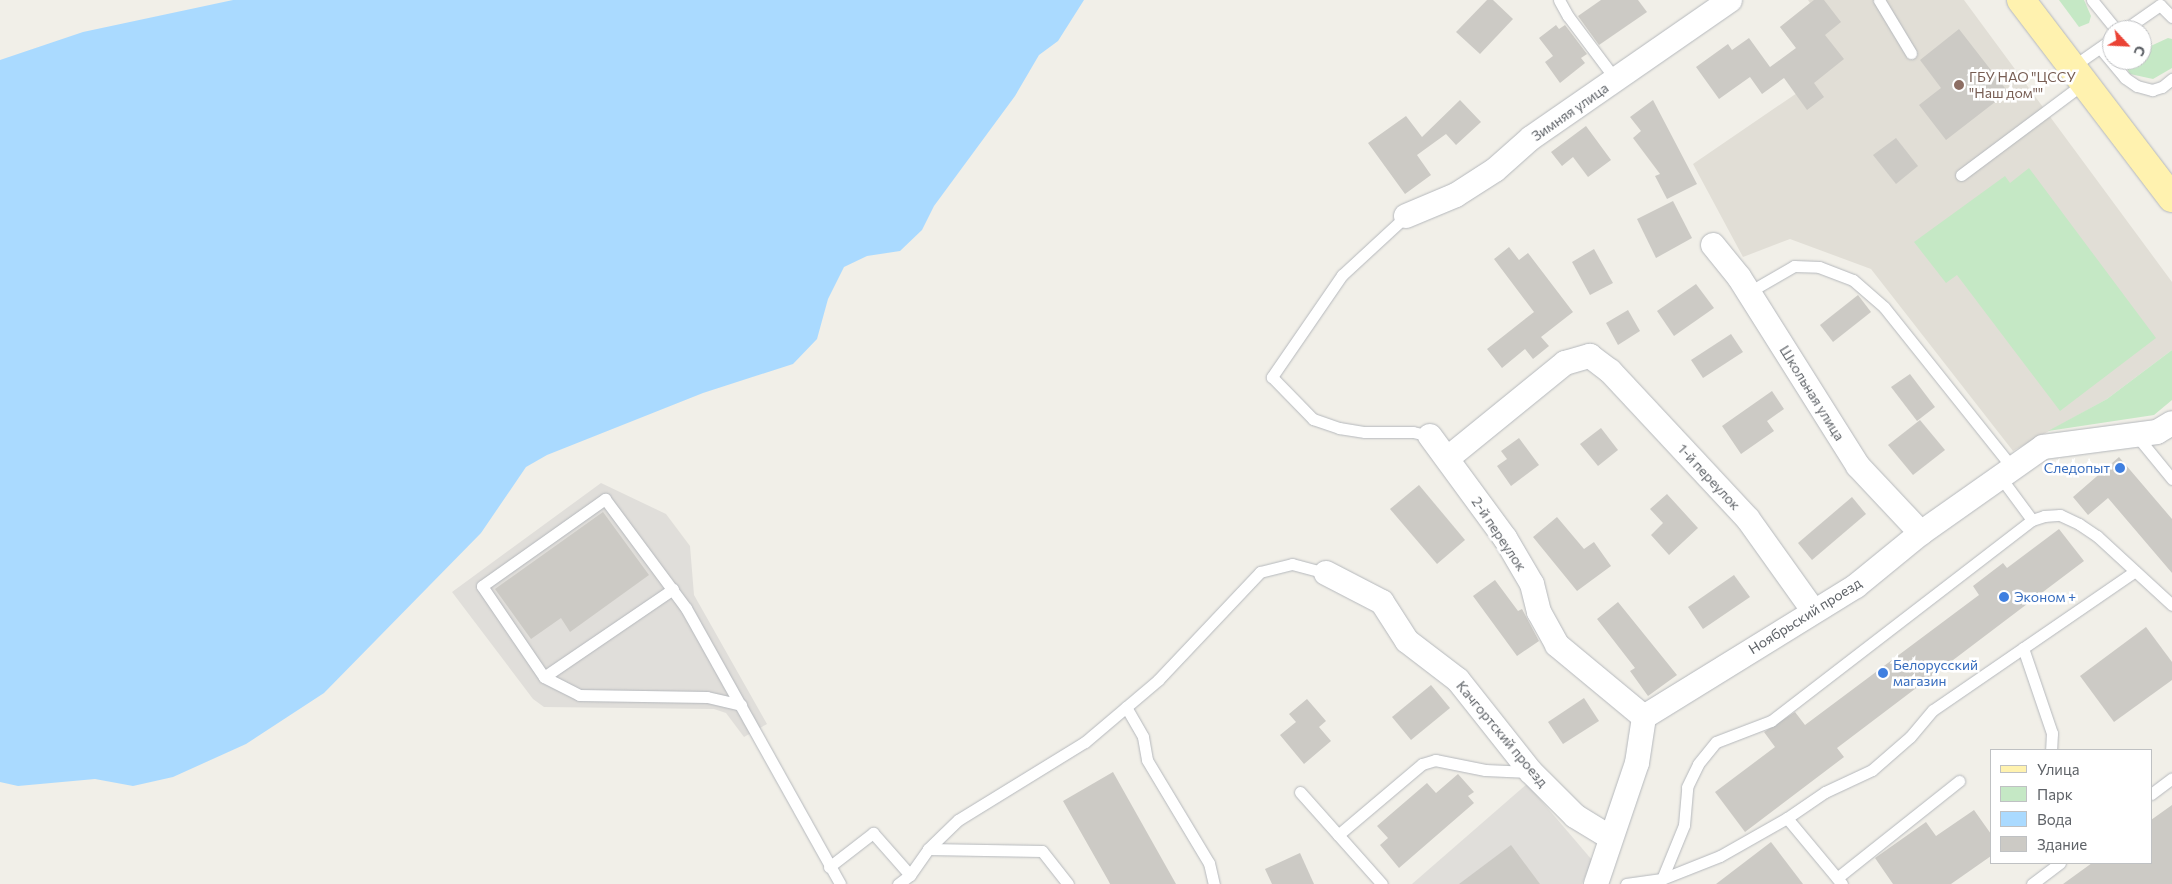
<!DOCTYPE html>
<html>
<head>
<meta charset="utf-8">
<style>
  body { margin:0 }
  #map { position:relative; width:2172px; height:884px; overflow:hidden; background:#f1efe8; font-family:Commissioner,sans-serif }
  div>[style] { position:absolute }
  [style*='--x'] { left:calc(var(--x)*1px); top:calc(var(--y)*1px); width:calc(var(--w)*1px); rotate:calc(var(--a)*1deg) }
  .industrial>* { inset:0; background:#e0deda }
  .education>* { inset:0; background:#e1ded6 }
  .green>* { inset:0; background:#c5e8c5 }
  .water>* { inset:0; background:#aadaff }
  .building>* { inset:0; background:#cccac5 }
  .roads { filter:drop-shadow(0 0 1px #b5b8bc) drop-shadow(0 0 1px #b5b8bc) }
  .lane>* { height:11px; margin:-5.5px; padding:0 5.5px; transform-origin:5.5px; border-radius:5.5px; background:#fff }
  .street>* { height:24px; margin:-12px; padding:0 12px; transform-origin:12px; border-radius:12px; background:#fff }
  .primary>* { height:28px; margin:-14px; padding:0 14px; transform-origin:14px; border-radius:14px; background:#fff2af }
  .dots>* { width:14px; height:14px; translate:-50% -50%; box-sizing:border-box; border:2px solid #fff; border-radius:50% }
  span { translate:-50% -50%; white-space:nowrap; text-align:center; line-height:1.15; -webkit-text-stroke:5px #fff; paint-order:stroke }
  .education-label { font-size:14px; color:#785e54 }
  .left { translate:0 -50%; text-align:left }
  .street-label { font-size:14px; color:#5f6368 }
  .shop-label { font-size:14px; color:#366cbe }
  .right { translate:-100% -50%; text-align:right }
  .legend { position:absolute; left:1990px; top:749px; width:162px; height:115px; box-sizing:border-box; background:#fff; border:1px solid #bfc1c3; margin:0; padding:6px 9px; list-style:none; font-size:15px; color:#5f6368 }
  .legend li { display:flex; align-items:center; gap:10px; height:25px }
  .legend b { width:25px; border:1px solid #bfc1c3 }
  .north { position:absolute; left:2102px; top:20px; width:50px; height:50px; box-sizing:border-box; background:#fff; border:1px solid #bfc1c3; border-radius:50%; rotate:115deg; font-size:14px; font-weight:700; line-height:20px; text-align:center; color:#5f6368 }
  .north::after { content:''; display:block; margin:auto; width:18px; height:22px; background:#ea4335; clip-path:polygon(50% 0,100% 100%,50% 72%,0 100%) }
</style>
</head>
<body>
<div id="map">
  <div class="industrial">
    <i style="clip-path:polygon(601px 483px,666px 514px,690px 546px,694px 595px,767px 724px,744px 737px,726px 713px,714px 709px,544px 707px,533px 699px,452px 592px)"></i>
    <i style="clip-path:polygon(1527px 784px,1592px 860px,1582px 884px,1412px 884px)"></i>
  </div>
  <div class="education">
    <i style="clip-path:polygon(1808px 0,1964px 0,2172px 282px,2172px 350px,2107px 399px,2013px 451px,1871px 269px,1790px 239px,1743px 257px,1693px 164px,1819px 78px,1780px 27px,1810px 3px)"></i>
  </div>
  <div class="green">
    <i style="clip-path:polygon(2059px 0,2084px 0,2091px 16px,2089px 23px,2079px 27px)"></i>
    <i style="clip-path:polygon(2168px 38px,2172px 39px,2172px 68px,2153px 79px,2130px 74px,2126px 67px,2128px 60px,2142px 60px,2142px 50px)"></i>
    <i style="clip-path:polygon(2029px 168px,2156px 338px,2060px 411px,1957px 275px,1946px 283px,1914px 242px,2005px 176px,2010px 183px)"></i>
    <i style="clip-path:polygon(2172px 350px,2172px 400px,2154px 415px,2048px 431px,2107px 399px)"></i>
  </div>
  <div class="water">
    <i style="clip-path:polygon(233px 0,1084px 0,1058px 41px,1039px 55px,1015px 96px,934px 206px,922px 230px,900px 251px,867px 256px,844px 267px,828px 299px,817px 339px,793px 364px,703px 393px,547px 455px,526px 467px,481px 533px,324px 693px,246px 744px,173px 777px,133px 786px,95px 779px,18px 786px,0 782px,0 60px,83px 32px)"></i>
  </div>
  <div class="building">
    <i style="clip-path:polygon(1487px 0,1493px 0,1513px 19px,1480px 54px,1456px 32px)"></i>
    <i style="clip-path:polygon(1601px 0,1638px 0,1647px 12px,1599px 45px,1578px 16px)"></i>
    <i style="clip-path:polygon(1814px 0,1824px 0,1841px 22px,1825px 35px,1844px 59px,1814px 83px,1824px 97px,1807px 110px,1784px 78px,1762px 94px,1750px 77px,1719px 99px,1696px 67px,1728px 44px,1732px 50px,1749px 38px,1770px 67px,1796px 48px,1780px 27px)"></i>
    <i style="clip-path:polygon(1556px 25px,1559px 29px,1565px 25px,1587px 54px,1581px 58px,1585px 63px,1560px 83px,1545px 62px,1553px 56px,1539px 38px)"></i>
    <i style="clip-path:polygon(1959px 29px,2008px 92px,1946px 140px,1919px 105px,1941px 88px,1920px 60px)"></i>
    <i style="clip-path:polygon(1460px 100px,1481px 122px,1456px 145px,1446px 134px,1417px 155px,1431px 175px,1405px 194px,1368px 143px,1406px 116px,1422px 137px)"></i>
    <i style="clip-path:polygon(1653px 100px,1697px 184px,1667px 199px,1655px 176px,1660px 174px,1633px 138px,1641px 131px,1630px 117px)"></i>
    <i style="clip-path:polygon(1586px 126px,1611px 160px,1588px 177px,1573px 157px,1562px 166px,1551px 152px)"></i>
    <i style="clip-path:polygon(1896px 138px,1918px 166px,1896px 184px,1873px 155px)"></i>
    <i style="clip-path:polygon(1673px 201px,1692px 238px,1656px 258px,1637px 219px)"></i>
    <i style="clip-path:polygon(1509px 247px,1519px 260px,1528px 253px,1573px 312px,1541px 337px,1549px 346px,1533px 359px,1525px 349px,1502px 368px,1487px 349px,1534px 312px,1494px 259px)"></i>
    <i style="clip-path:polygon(1594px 249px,1613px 283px,1590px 295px,1572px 262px)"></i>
    <i style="clip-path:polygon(1696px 284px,1714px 308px,1674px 336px,1657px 311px)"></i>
    <i style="clip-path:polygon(1858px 295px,1871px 312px,1833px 342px,1820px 325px)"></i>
    <i style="clip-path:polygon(1628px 310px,1640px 331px,1618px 345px,1606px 323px)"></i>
    <i style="clip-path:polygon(1731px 334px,1743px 352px,1703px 378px,1691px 360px)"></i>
    <i style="clip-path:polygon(1910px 374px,1935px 407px,1917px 421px,1891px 387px)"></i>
    <i style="clip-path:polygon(1772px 391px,1784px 409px,1767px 421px,1774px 431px,1741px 454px,1722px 426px)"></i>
    <i style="clip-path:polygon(1920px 420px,1945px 450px,1913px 475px,1888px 445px)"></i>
    <i style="clip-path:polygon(1601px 428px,1618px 450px,1598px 466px,1580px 444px)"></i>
    <i style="clip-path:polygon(1519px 438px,1539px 465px,1511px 486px,1497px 466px,1507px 459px,1501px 451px)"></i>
    <i style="clip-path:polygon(2119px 457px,2172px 519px,2172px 573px,2108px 498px,2088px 515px,2073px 497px)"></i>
    <i style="clip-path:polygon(1419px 485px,1465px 540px,1437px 564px,1390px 509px)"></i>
    <i style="clip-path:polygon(1667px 494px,1698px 528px,1669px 555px,1651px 535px,1663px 523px,1650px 509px)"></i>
    <i style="clip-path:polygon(1852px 497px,1866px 514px,1812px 560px,1798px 543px)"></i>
    <i style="clip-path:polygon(603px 512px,649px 575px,570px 632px,561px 618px,531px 639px,495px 589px)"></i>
    <i style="clip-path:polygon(1557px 517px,1584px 549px,1594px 542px,1611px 566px,1577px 591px,1533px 537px)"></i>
    <i style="clip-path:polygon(2059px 529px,2084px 561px,1837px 748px,1844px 757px,1745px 832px,1715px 792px,1775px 747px,1764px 732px,1795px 712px,1805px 725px,1979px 595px,1973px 586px,2003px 563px,2007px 568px)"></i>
    <i style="clip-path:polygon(1734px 575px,1750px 597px,1703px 629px,1688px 607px)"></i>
    <i style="clip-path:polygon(1495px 580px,1518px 611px,1522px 609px,1539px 641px,1517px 656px,1473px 596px)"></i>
    <i style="clip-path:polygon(1618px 602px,1677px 675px,1648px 696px,1630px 671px,1635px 668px,1597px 619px)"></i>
    <i style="clip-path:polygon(2146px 627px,2172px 662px,2172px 680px,2114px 722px,2080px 676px)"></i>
    <i style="clip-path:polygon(1431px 685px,1450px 708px,1411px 740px,1392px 717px)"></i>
    <i style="clip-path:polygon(1584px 698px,1599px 721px,1563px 744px,1548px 722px)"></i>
    <i style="clip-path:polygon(1307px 699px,1326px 721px,1319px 727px,1331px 741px,1304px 764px,1280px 735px,1296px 722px,1289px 714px)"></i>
    <i style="clip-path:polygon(1113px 772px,1176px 884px,1110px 884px,1108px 880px,1063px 801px)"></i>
    <i style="clip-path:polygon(1458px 774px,1474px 792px,1468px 796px,1474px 803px,1399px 868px,1380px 845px,1388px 838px,1377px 826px,1427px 783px,1436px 793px)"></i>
    <i style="clip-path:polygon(2172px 805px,2172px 884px,2063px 884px,2092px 863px,2151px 863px,2151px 820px)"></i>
    <i style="clip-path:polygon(1974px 810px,1991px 834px,1991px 856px,1951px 884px,1893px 884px,1875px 858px,1926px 822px,1936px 836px)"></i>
    <i style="clip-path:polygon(1771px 842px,1803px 884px,1716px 884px)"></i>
    <i style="clip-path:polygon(1511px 845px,1540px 884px,1459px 884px)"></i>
    <i style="clip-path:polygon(1300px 853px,1314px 884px,1272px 884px,1265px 869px)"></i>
  </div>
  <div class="roads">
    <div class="lane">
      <i style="--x:1559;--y:0;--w:18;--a:61"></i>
      <i style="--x:1568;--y:16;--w:80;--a:53.1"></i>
      <i style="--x:1879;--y:0;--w:62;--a:58.9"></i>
      <i style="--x:2092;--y:0;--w:38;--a:51"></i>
      <i style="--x:2124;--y:30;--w:44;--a:-34.8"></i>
      <i style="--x:2160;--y:5;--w:17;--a:45"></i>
      <i style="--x:2100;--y:48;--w:39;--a:50"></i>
      <i style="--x:2125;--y:78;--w:14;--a:34"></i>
      <i style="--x:2137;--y:86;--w:16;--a:15"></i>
      <i style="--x:2152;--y:90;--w:10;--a:-17"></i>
      <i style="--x:2162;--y:87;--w:13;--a:-39"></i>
      <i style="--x:2072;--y:67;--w:49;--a:-35"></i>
      <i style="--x:1961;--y:175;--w:154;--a:-36.8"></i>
      <i style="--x:1406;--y:216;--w:87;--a:137.3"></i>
      <i style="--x:1342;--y:275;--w:124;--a:124.5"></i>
      <i style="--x:1272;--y:377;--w:59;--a:45.7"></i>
      <i style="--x:1313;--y:419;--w:28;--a:19"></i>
      <i style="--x:1339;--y:428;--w:26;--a:9"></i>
      <i style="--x:1365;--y:432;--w:48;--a:0"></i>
      <i style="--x:1413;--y:432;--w:17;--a:13"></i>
      <i style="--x:1749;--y:292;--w:52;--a:-30"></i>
      <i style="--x:1794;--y:266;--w:25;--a:2"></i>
      <i style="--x:1819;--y:267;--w:36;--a:21"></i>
      <i style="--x:1853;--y:280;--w:41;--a:41.1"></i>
      <i style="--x:1884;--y:307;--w:208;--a:51.4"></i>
      <i style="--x:2136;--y:435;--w:57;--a:50.7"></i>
      <i style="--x:2001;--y:478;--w:52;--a:53.6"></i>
      <i style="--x:2032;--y:520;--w:13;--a:-18"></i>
      <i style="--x:2044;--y:516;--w:16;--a:-4"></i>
      <i style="--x:2060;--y:515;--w:21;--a:25"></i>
      <i style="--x:2079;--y:524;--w:22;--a:34"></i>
      <i style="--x:2097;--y:536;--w:102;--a:42.6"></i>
      <i style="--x:673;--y:589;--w:156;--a:145.7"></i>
      <i style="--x:544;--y:677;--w:110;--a:-124.3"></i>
      <i style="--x:482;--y:586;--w:151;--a:-35.3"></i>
      <i style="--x:605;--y:499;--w:136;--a:53.4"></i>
      <i style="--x:686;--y:608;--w:316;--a:60.8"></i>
      <i style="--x:2023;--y:648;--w:90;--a:71.2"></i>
      <i style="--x:2052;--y:733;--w:17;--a:93"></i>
      <i style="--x:544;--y:677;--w:39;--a:27"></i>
      <i style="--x:579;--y:695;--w:128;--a:0.9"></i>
      <i style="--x:707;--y:697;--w:35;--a:13"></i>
      <i style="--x:1126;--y:707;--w:34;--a:60"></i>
      <i style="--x:1143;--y:737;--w:23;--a:80"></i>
      <i style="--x:1147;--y:760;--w:120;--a:59"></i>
      <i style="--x:1209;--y:863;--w:22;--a:77"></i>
      <i style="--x:1300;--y:792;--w:123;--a:48.3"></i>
      <i style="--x:2151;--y:794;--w:26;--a:-37"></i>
      <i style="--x:1338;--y:835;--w:110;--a:-40.2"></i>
      <i style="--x:1422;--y:764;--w:14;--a:-17"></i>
      <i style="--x:1435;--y:760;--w:51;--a:11.3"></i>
      <i style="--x:1485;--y:770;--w:44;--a:2.6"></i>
      <i style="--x:928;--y:849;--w:114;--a:1"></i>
      <i style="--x:1042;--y:851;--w:42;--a:51.8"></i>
      <i style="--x:829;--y:867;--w:56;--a:-37.7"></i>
      <i style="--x:873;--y:833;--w:56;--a:48.6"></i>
      <i style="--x:910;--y:875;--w:15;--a:143"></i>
      <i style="--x:910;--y:875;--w:32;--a:-55"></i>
      <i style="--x:928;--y:849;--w:42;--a:-44"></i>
      <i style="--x:958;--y:820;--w:149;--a:-31.6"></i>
      <i style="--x:1085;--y:742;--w:96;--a:-40.3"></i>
      <i style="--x:1158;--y:680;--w:149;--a:-46.6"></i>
      <i style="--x:1260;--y:572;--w:33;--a:-14"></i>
      <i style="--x:1292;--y:564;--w:35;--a:15"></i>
      <i style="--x:1837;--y:878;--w:156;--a:-38.5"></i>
      <i style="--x:1662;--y:879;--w:58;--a:-67.8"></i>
      <i style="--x:1684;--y:825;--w:38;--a:-85"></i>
      <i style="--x:1687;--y:787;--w:25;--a:-64"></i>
      <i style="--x:1698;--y:764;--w:28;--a:-51"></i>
      <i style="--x:1716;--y:742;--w:59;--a:-20.9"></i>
      <i style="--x:1771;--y:721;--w:329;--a:-37.6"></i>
      <i style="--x:1626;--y:884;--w:36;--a:-8"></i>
      <i style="--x:1662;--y:879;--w:62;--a:-21.6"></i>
      <i style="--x:1720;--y:856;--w:77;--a:-29.6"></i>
      <i style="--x:1842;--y:884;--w:86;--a:-129.8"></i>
      <i style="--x:1787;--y:818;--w:46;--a:-34.4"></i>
      <i style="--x:1825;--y:792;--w:52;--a:-25.1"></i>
      <i style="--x:1872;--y:770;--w:50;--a:-41"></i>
      <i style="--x:1910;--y:737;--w:35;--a:-50"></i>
      <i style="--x:1933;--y:710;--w:245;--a:-34.5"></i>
      <i style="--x:2032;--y:884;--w:35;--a:-37"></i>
    </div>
    <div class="street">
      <i style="--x:1406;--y:216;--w:54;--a:-22.8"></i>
      <i style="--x:1456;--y:195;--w:46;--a:-32.7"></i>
      <i style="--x:1495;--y:170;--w:48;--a:-41.6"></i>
      <i style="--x:1531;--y:138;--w:242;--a:-34.7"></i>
      <i style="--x:1713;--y:245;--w:41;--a:50.9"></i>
      <i style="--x:1739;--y:277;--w:223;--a:57.8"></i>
      <i style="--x:1858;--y:466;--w:92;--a:46.8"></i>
      <i style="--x:1430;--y:436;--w:127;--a:53.7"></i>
      <i style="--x:1505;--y:538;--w:53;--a:59.6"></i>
      <i style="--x:1532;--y:584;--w:29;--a:76"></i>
      <i style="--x:1539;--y:612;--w:38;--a:61"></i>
      <i style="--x:1557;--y:645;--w:113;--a:39.6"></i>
      <i style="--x:1448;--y:458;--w:151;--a:-39.1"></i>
      <i style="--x:1565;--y:363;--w:26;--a:-16"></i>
      <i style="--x:1590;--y:356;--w:25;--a:37"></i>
      <i style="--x:1610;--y:371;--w:202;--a:47"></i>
      <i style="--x:1748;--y:519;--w:112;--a:54.5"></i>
      <i style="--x:1326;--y:573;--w:63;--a:27.4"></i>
      <i style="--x:1382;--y:602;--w:46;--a:57.3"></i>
      <i style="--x:1407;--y:641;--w:64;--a:37.4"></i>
      <i style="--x:1458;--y:680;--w:117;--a:51.6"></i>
      <i style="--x:1531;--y:772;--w:62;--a:45"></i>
      <i style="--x:1575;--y:816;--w:42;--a:31.4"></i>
      <i style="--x:1596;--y:884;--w:128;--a:-71.3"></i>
      <i style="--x:1637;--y:763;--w:47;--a:-81.3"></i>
      <i style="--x:1644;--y:717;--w:249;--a:-31.7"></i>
      <i style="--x:1856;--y:586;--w:84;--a:-39.2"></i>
      <i style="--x:1921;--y:533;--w:149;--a:-35.2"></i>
      <i style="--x:2043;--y:447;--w:115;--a:-7.5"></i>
      <i style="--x:2157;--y:432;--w:17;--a:-31"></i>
    </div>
    <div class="primary">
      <i style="--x:2021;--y:0;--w:249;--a:52.7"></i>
    </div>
  </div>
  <div class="dots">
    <i style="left:1959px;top:85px;background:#8d6e63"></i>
    <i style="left:2120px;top:468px;background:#3f7fe0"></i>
    <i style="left:2004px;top:597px;background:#3f7fe0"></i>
    <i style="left:1883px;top:673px;background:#3f7fe0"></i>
  </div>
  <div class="education-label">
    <span class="left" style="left:1969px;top:85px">ГБУ НАО "ЦССУ<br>"Наш дом""</span>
  </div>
  <div class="street-label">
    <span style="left:1570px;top:112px;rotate:-35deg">Зимняя улица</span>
    <span style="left:1812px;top:393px;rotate:58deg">Школьная улица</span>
    <span style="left:1709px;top:477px;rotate:47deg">1-й переулок</span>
    <span style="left:1499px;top:534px;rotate:56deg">2-й переулок</span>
    <span style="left:1805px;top:616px;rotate:-32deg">Ноябрьский проезд</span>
    <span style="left:1502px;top:734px;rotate:50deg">Качгортский проезд</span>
  </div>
  <div class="shop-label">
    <span class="right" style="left:2110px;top:468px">Следопыт</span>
    <span class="left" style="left:2014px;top:597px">Эконом +</span>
    <span class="left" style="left:1893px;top:673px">Белорусский<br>магазин</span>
  </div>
  <ul class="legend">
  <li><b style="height:6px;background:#fff2af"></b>Улица</li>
  <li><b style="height:14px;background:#c5e8c5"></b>Парк</li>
  <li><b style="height:14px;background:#aadaff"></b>Вода</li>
  <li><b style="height:14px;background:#cccac5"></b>Здание</li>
  </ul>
  <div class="north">С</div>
</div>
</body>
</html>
